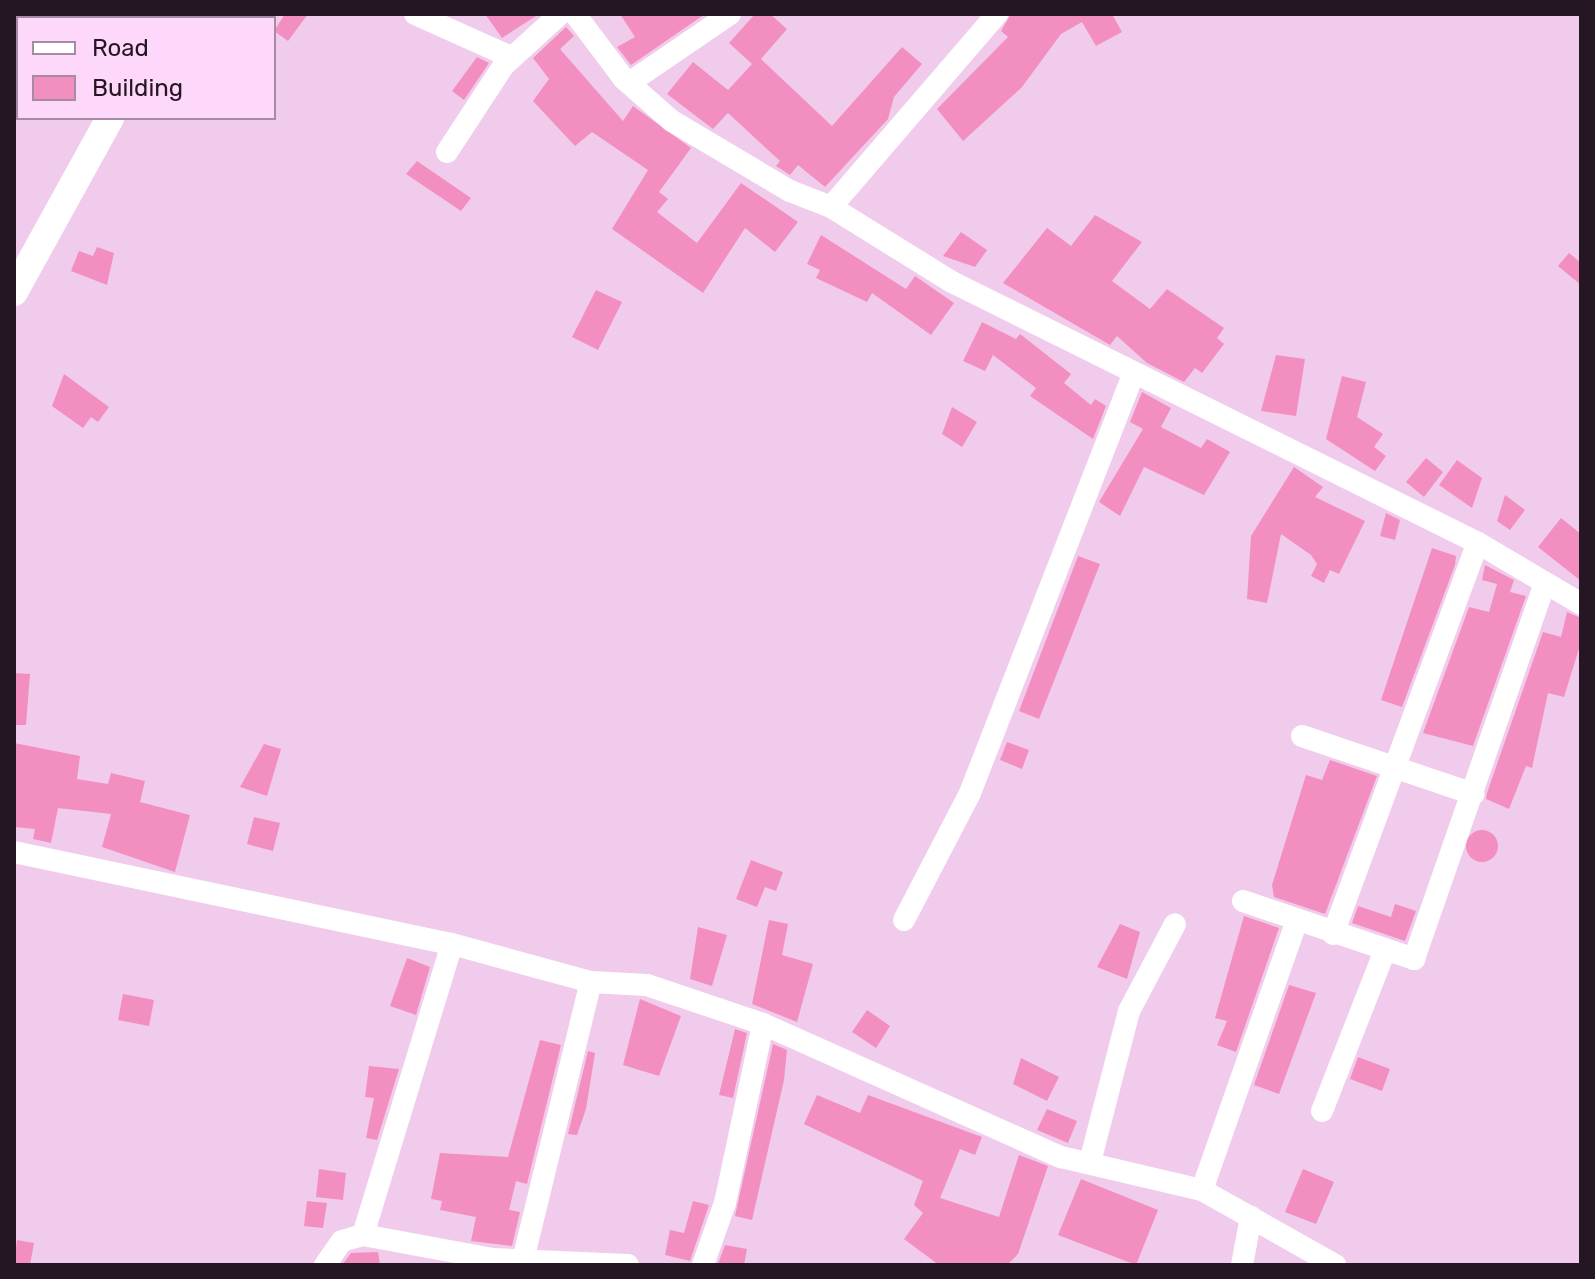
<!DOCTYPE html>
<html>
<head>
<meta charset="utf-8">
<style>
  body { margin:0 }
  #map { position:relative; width:1595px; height:1279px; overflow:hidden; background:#f1cbec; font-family:Rubik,sans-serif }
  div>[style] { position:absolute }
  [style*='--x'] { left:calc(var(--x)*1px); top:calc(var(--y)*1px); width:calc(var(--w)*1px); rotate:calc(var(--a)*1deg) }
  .building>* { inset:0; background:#f28fc0 }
  .round { border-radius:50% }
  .minor>* { height:22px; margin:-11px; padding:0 11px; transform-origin:11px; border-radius:11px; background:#fff }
  .major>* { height:28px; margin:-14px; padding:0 14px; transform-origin:14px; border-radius:14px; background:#fff }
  span { translate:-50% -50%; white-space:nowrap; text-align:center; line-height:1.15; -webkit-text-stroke:6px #fed8fa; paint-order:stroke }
  .frame { position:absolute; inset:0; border:16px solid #241622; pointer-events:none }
  .legend { position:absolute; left:16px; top:16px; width:260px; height:104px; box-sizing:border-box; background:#fed8fa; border:2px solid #a78aa4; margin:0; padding:10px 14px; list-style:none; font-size:24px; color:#241622 }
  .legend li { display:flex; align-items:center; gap:16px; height:40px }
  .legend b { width:40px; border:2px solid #a78aa4 }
</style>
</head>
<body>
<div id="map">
  <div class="building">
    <i style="clip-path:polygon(285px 14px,308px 14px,288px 41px,274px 31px)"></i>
    <i style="clip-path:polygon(485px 14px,539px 14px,502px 38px)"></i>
    <i style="clip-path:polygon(620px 14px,705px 14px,631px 65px,617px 47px,635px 37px)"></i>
    <i style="clip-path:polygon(755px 14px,770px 14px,787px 29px,761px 59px,832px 126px,902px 47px,922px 64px,894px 97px,888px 119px,825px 187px,798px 165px,790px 175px,776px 166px,780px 161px,728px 113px,713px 129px,667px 94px,693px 62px,728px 90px,752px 64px,729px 43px)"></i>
    <i style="clip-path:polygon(1011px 14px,1112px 14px,1122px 32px,1096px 46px,1082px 22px,1061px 34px,1022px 87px,963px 141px,937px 109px,1008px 37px,1001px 31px)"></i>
    <i style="clip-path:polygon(566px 27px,574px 36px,560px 49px,623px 121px,633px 106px,691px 148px,659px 192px,668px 199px,657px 212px,697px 243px,741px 183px,798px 222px,775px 252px,745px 228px,703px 293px,612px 229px,648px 170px,592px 132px,575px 146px,533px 101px,549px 79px,533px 58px)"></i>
    <i style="clip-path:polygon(477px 57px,489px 63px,464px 100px,452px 91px)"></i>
    <i style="clip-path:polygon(417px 161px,471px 198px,461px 211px,406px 174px)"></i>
    <i style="clip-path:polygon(1095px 215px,1142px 242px,1112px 281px,1150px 309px,1167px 289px,1224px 328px,1217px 338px,1224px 344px,1202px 373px,1195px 368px,1184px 382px,1147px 363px,1117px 336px,1110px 345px,1003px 283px,1047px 228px,1071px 246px)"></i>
    <i style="clip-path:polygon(961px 232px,987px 250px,975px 267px,943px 256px)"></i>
    <i style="clip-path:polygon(821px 235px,906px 289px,915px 276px,954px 303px,931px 335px,872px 293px,867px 302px,816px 278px,820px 270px,807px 264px)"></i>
    <i style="clip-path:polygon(97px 247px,114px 253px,107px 285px,71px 271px,79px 251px,93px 256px)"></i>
    <i style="clip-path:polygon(1569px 253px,1581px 263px,1581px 285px,1558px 266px)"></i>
    <i style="clip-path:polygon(596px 290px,622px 302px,598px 350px,572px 337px)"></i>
    <i style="clip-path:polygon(982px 322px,1016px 339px,1020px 334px,1071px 374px,1064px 383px,1091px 405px,1095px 399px,1106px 406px,1093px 439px,1030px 396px,1036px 388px,993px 355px,985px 371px,963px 361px)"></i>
    <i style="clip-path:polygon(1276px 355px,1305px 359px,1296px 416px,1261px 411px)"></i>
    <i style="clip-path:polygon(64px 374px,109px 407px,98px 422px,91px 417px,83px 428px,52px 406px)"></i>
    <i style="clip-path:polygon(1342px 376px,1366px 382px,1357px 417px,1383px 434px,1374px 447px,1386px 456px,1375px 471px,1326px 439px)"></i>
    <i style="clip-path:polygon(1142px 392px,1171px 408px,1161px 427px,1201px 448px,1207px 439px,1230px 452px,1204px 495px,1144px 467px,1120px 516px,1099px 502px,1143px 429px,1130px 422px)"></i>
    <i style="clip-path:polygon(952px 407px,977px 422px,962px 447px,942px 434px)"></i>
    <i style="clip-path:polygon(1426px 458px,1443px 472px,1424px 497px,1406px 482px)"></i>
    <i style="clip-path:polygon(1457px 460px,1482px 478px,1472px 508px,1439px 485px)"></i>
    <i style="clip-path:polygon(1294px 467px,1323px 487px,1315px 497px,1365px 521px,1339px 574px,1330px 570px,1324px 583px,1311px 576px,1317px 564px,1311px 555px,1281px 534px,1267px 603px,1247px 599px,1251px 536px)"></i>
    <i style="clip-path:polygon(1505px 495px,1525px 510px,1510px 530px,1497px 521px)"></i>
    <i style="clip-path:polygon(1386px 513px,1400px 520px,1395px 540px,1380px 536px)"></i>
    <i style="clip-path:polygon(1561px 518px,1581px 534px,1581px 581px,1538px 547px)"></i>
    <i style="clip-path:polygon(1432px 548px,1456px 556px,1455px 565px,1402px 707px,1381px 700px)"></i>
    <i style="clip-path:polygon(1078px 556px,1100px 564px,1039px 719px,1019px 711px)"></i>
    <i style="clip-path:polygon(1485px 565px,1514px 580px,1510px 592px,1526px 596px,1473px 746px,1423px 733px,1469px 607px,1489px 612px,1497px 584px,1482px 580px)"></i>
    <i style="clip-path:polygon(1567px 612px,1581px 618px,1581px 642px,1564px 697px,1548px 693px,1532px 768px,1526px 766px,1509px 809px,1486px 799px,1487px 793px,1543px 632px,1561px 637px)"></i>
    <i style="clip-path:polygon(14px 673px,30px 674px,26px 725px,14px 725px)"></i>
    <i style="clip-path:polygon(1007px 742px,1029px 750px,1022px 769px,1000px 760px)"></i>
    <i style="clip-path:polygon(14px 743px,80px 756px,77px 779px,108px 784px,111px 773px,145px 781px,140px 802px,190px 815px,175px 872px,102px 847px,111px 814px,58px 808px,51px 843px,33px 839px,35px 829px,14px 827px)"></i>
    <i style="clip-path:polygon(264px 744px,281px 749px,267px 796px,240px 787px)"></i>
    <i style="clip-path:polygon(1330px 760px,1377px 776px,1325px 914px,1274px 897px,1272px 885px,1306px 775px,1322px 780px)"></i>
    <i style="clip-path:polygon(254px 817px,280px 823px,273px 851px,247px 844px)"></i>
    <i class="round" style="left:1466px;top:830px;width:32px;height:32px"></i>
    <i style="clip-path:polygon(751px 860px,783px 872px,776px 891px,765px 887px,757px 907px,736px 899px)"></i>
    <i style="clip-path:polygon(1395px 904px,1416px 911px,1405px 941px,1352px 923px,1358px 906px,1391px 917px)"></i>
    <i style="clip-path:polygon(1244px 916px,1279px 928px,1236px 1052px,1217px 1045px,1227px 1021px,1215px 1018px)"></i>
    <i style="clip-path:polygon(769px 920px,788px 924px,782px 955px,813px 964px,797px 1022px,752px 1004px)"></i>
    <i style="clip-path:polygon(1120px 924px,1140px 932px,1127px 979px,1097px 967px)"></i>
    <i style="clip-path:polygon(698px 927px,727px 935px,712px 986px,690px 979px)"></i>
    <i style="clip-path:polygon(407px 958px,430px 967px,416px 1015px,390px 1006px)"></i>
    <i style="clip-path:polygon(1289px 985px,1316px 993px,1279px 1094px,1254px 1085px)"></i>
    <i style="clip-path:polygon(123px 994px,154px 1000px,149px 1026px,118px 1020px)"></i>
    <i style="clip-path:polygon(640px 999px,681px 1016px,659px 1076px,623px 1065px)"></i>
    <i style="clip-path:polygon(867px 1010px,890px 1026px,876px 1048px,852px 1032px)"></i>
    <i style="clip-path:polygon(735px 1029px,747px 1033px,733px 1098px,719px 1095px)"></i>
    <i style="clip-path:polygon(540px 1040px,561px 1045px,527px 1184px,516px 1181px,509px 1210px,520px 1212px,512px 1246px,471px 1241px,476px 1217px,440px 1210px,442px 1201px,431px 1199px,440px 1153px,508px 1157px)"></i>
    <i style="clip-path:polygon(773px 1044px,787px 1050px,784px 1080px,752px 1220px,735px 1216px)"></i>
    <i style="clip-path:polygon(588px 1051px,595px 1053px,586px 1109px,577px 1135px,568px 1134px)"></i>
    <i style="clip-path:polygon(1358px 1057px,1390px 1069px,1382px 1091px,1350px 1079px)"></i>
    <i style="clip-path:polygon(1021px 1058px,1059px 1077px,1047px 1101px,1013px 1084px)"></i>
    <i style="clip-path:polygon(369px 1066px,399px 1069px,377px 1140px,366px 1138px,374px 1098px,365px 1097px)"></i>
    <i style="clip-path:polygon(817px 1095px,860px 1113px,868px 1095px,982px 1137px,975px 1155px,960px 1149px,940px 1198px,999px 1217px,1019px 1155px,1048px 1166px,1018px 1254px,1007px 1265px,939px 1265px,904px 1239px,923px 1213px,914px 1205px,923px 1181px,804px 1124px)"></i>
    <i style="clip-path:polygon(1047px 1109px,1077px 1121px,1068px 1143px,1037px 1130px)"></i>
    <i style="clip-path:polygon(319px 1169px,346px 1173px,343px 1200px,316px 1197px)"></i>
    <i style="clip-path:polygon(1303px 1169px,1334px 1182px,1316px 1224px,1285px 1212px)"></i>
    <i style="clip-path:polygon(1081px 1179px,1158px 1210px,1136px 1265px,1058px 1235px)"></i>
    <i style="clip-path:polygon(307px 1201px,327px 1203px,323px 1228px,304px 1226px)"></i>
    <i style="clip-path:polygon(693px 1201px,709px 1205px,690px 1261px,665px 1255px,670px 1230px,684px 1233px)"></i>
    <i style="clip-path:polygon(17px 1240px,34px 1243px,30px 1265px,14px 1265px)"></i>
    <i style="clip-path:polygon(725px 1245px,747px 1249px,744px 1265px,718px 1264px)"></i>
    <i style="clip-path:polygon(378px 1252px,380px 1265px,342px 1265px,351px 1253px)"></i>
  </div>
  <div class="minor">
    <i style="--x:415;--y:14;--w:105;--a:24.1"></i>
    <i style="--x:575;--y:14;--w:81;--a:53"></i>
    <i style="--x:624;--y:79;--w:64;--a:41.2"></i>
    <i style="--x:672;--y:121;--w:137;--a:30.7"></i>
    <i style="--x:790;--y:191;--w:44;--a:21.3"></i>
    <i style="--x:831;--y:207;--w:142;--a:31.8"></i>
    <i style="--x:952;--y:282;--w:587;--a:26.39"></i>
    <i style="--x:1478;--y:543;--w:120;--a:30.6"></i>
    <i style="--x:629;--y:83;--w:122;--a:-34.3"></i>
    <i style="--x:447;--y:152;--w:104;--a:-56.8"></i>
    <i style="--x:504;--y:65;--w:76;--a:-42.3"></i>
    <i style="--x:831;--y:207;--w:255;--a:-49.3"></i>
    <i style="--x:1302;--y:736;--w:181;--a:18.7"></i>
    <i style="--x:14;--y:852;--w:448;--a:11.9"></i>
    <i style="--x:452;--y:944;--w:144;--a:15.3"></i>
    <i style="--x:591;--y:982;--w:56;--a:3.1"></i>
    <i style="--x:647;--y:985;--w:122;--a:18.6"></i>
    <i style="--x:763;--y:1024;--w:326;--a:24.1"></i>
    <i style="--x:1061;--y:1157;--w:145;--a:13.2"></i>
    <i style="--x:1202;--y:1190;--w:153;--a:29.4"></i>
    <i style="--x:1243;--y:901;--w:181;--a:18.7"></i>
    <i style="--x:1414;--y:959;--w:398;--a:-70.8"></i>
    <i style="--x:904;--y:920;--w:143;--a:-62.5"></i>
    <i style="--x:970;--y:793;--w:451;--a:-68.7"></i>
    <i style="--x:1333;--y:934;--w:417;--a:-69.7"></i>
    <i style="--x:1322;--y:1111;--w:170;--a:-68.6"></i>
    <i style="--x:1090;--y:1162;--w:156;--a:-75.5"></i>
    <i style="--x:1129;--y:1011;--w:98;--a:-62.1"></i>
    <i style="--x:1202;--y:1190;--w:283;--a:-70.6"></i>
    <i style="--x:363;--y:1235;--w:304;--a:-73"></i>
    <i style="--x:524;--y:1256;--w:282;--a:-76.3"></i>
    <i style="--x:325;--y:1265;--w:29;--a:-55"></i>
    <i style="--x:342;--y:1241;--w:22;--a:-16"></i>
    <i style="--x:363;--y:1235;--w:132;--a:10.5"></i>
    <i style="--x:493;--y:1259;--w:135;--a:2.5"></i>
    <i style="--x:703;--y:1265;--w:66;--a:-70.5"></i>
    <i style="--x:725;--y:1203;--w:183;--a:-78"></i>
    <i style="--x:1242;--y:1265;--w:49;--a:-79.4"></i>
  </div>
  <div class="major">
    <i style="--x:187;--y:18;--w:5;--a:-53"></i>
    <i style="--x:14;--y:292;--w:199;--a:-61.1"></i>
  </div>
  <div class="frame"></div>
  <ul class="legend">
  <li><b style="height:10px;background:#fff"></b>Road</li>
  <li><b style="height:22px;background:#f28fc0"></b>Building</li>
  </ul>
</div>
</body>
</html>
